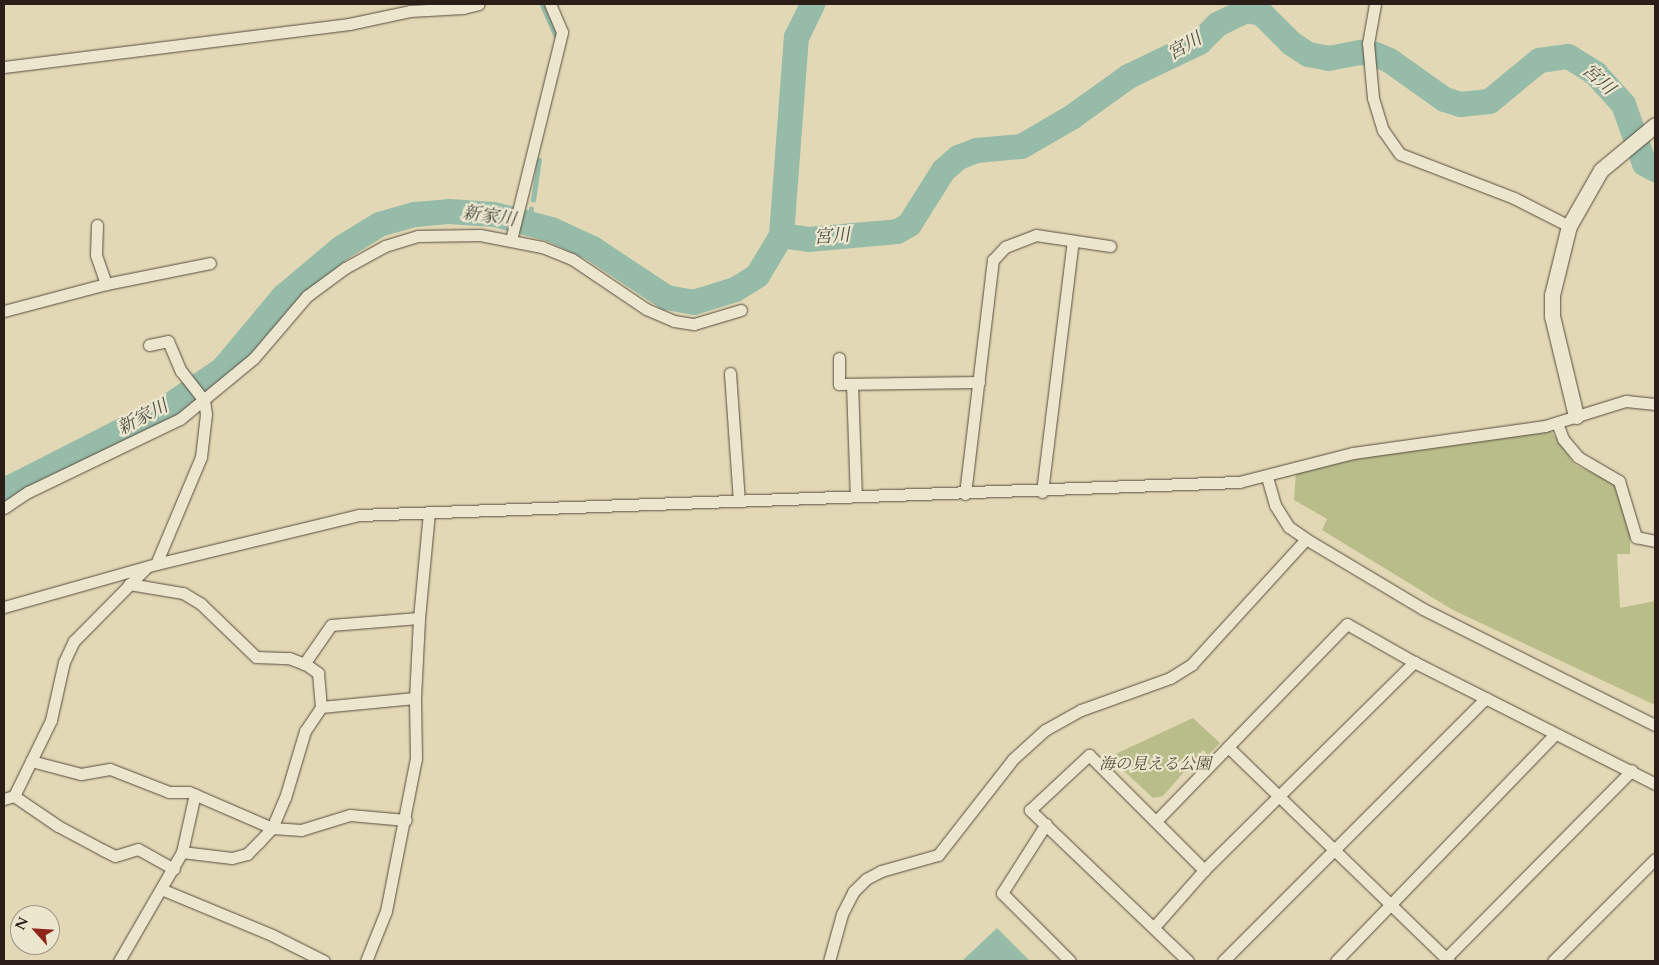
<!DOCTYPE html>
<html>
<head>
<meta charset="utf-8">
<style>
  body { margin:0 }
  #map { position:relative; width:1659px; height:965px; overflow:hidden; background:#e2d8b5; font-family:Cardo,"Noto Serif JP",serif }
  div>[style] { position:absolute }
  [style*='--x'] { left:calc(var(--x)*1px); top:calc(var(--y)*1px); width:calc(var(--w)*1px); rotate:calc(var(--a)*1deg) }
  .green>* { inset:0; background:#b8bd8a }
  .water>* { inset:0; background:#96bba8 }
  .stream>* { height:4.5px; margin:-2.25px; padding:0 2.25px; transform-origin:2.25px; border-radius:2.25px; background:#96bba8 }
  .river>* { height:25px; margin:-12.5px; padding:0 12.5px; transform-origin:12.5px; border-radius:12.5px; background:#96bba8 }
  .roads { filter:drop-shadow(0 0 1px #594c3f) drop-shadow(0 0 1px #594c3f) }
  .minor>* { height:11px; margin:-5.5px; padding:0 5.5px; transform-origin:5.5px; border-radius:5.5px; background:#ece6cf }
  .tertiary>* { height:15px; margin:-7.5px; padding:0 7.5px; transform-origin:7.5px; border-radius:7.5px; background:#ece6cf }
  span { translate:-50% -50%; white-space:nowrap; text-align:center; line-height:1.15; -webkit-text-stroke:4.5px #ece6cf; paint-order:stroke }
  .park-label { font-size:16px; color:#554e3a; font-style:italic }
  .water-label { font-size:18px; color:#4b4d43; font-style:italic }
  .frame { position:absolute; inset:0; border:5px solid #2b1e18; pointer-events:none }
  .north { position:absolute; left:10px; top:905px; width:50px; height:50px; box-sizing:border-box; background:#ece6cf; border:1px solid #9f9686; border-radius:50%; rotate:296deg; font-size:14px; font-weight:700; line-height:20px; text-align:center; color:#2b1e18 }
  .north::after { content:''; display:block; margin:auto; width:18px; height:22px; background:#8f2418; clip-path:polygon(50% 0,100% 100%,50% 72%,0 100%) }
</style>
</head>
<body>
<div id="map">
  <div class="green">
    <i style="clip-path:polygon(1551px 431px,1575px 465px,1615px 483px,1630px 530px,1630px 554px,1617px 554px,1620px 608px,1655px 601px,1655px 705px,1453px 610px,1322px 530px,1327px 519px,1294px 500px,1296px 471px,1378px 455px)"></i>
    <i style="clip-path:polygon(1193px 718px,1220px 743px,1208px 755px,1203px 750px,1163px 796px,1153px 798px,1109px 757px)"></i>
  </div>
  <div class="water">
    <i style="clip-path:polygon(997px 928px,1030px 961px,962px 961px)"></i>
  </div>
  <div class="stream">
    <i style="--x:542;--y:4;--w:34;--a:66"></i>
    <i style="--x:533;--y:200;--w:40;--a:-81.5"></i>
    <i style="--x:529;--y:223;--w:14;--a:-82"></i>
  </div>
  <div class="river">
    <i style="--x:781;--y:235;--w:27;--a:8"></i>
    <i style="--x:808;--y:239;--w:89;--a:-5.1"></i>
    <i style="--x:897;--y:231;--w:14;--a:-30"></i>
    <i style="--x:909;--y:224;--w:64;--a:-57.8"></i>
    <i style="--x:943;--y:170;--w:20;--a:-41"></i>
    <i style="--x:958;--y:157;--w:19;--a:-21"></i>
    <i style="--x:976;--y:150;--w:45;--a:-5.1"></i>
    <i style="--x:1021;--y:146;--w:58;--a:-30.1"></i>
    <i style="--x:1071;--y:117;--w:70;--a:-35.7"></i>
    <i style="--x:1128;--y:76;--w:79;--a:-25.6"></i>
    <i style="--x:1199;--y:42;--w:25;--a:-45"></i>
    <i style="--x:1217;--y:24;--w:32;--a:-26"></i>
    <i style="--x:1246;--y:10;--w:15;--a:11"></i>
    <i style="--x:1261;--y:13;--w:42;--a:45"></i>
    <i style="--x:1291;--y:43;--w:20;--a:33"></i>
    <i style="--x:1308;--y:54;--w:20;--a:11"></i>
    <i style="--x:1328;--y:58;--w:33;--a:-11"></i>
    <i style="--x:1360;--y:52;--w:15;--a:8"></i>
    <i style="--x:1375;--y:54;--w:15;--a:23"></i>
    <i style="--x:1389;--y:60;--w:67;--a:35.3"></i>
    <i style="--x:1444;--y:99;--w:17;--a:17"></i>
    <i style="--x:1460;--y:104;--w:29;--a:-6"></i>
    <i style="--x:1489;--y:101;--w:65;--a:-39.4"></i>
    <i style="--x:1539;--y:60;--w:29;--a:-8"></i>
    <i style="--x:1568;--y:56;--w:32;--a:32"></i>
    <i style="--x:1595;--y:73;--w:42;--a:47.9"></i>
    <i style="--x:1623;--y:104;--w:63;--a:70.4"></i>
    <i style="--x:1644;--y:163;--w:13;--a:29"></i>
    <i style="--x:4;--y:490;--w:178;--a:-27"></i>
    <i style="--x:163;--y:409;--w:71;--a:-34.1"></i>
    <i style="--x:222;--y:369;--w:95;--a:-50.1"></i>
    <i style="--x:283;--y:296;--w:75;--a:-40.1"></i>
    <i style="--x:340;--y:248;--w:46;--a:-31.6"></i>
    <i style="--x:379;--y:224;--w:37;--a:-16"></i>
    <i style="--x:415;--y:214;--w:33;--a:-5"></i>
    <i style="--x:448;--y:211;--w:46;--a:3.7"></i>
    <i style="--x:494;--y:214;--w:59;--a:14.7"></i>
    <i style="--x:551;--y:229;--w:45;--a:24.9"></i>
    <i style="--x:592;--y:248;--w:89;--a:33.5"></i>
    <i style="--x:666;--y:297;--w:27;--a:10"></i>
    <i style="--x:693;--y:302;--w:44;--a:-17.2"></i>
    <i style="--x:735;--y:289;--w:26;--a:-32"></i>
    <i style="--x:757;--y:275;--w:47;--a:-59"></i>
    <i style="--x:781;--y:235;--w:199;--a:-85.7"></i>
    <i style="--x:796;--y:37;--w:37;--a:-64"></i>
  </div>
  <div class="roads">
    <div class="minor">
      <i style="--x:1375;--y:4;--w:40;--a:100"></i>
      <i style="--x:1368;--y:43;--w:55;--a:84.8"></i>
      <i style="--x:1373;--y:98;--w:34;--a:73"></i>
      <i style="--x:1383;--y:130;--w:29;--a:55"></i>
      <i style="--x:1400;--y:154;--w:122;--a:21.1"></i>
      <i style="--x:1514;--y:198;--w:62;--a:27"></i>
      <i style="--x:4;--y:67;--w:348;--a:-7.1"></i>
      <i style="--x:349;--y:24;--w:62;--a:-12"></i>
      <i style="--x:410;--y:11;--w:53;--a:-3.2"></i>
      <i style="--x:463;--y:8;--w:16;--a:-14"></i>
      <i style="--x:97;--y:225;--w:30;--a:92"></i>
      <i style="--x:96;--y:255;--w:31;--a:71"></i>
      <i style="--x:106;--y:284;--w:106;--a:-11.4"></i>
      <i style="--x:511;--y:240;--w:214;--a:-76.2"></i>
      <i style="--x:562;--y:32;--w:30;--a:-113"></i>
      <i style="--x:4;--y:311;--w:106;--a:-14.8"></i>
      <i style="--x:149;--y:345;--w:19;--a:-12"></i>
      <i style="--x:168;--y:341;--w:33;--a:67"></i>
      <i style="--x:181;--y:371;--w:37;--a:52"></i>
      <i style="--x:204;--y:400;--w:14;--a:82"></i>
      <i style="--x:206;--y:414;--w:43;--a:96.6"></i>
      <i style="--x:201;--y:457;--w:116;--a:112.8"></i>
      <i style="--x:839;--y:358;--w:26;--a:90"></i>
      <i style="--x:839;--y:384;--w:140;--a:-0.8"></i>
      <i style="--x:730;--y:373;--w:128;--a:86"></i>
      <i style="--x:852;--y:384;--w:112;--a:88"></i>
      <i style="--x:1557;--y:423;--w:17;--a:69"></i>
      <i style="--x:1563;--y:439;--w:23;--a:50"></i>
      <i style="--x:1578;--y:457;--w:48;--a:30.3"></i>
      <i style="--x:1619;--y:481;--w:59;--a:73.1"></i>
      <i style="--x:1636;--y:537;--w:19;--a:12"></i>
      <i style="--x:1267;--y:477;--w:29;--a:74"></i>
      <i style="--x:1275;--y:505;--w:26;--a:58"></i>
      <i style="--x:1289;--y:527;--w:21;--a:35"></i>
      <i style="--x:1306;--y:539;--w:136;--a:30.9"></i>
      <i style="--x:1423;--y:609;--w:259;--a:26.6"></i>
      <i style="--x:1042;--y:492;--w:253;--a:-83"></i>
      <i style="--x:965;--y:494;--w:236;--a:-83.2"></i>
      <i style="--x:993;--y:260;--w:18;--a:-47"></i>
      <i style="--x:1005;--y:247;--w:33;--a:-21"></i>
      <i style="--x:1036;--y:235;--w:75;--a:8.5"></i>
      <i style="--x:4;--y:508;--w:29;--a:-34"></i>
      <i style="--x:28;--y:492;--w:169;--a:-25.7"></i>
      <i style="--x:180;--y:419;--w:96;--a:-39.5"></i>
      <i style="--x:254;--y:358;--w:82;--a:-49.5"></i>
      <i style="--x:307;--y:296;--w:47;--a:-36.4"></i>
      <i style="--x:345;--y:268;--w:46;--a:-28.8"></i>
      <i style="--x:385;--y:246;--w:34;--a:-17"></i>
      <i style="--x:418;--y:236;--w:62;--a:-0.9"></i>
      <i style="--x:480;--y:235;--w:63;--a:11"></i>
      <i style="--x:542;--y:247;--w:32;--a:22"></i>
      <i style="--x:572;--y:259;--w:89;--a:34"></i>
      <i style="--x:646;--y:309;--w:30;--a:23"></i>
      <i style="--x:674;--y:321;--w:20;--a:9"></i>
      <i style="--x:694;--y:324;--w:49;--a:-16.6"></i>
      <i style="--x:129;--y:584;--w:55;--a:9.5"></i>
      <i style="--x:183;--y:593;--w:21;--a:31"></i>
      <i style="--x:201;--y:604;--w:76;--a:43.9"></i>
      <i style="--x:256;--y:657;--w:33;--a:2"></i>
      <i style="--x:289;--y:658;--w:19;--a:21"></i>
      <i style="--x:307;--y:665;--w:14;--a:36"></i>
      <i style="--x:318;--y:673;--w:34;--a:85"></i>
      <i style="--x:4;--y:607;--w:158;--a:-15.8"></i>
      <i style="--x:156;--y:564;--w:209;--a:-13.6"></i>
      <i style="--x:359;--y:515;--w:881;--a:-2.15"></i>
      <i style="--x:1239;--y:482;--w:118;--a:-14.3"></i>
      <i style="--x:1353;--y:453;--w:194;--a:-8"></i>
      <i style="--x:1545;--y:426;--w:85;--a:-17.2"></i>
      <i style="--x:1626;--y:401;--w:29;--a:6"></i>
      <i style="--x:304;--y:664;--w:47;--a:-55.3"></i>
      <i style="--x:331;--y:625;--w:88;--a:-4.5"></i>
      <i style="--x:1228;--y:747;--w:308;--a:44.1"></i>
      <i style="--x:31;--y:761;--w:52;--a:14.6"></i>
      <i style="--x:81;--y:774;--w:29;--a:-10"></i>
      <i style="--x:110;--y:769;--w:63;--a:21.3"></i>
      <i style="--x:169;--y:792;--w:20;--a:0"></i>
      <i style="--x:189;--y:792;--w:90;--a:23.4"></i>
      <i style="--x:272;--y:828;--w:29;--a:4"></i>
      <i style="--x:301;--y:830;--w:51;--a:-17"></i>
      <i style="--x:350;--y:815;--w:56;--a:5.1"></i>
      <i style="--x:14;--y:796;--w:53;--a:34.3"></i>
      <i style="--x:58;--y:826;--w:51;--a:28.1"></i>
      <i style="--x:103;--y:850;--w:13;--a:27"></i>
      <i style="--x:115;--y:856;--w:24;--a:-17"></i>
      <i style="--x:138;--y:849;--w:41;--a:29.1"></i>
      <i style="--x:4;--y:799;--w:10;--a:-17"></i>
      <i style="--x:14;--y:796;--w:85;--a:-64"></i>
      <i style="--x:51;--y:720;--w:59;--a:-77.4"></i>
      <i style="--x:64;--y:662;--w:23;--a:-65"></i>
      <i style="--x:74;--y:641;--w:103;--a:-45.4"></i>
      <i style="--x:1157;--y:820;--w:273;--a:-45.9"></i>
      <i style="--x:1347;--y:624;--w:77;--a:29.6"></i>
      <i style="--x:1414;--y:662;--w:270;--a:26.8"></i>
      <i style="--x:1046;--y:824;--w:82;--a:122.5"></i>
      <i style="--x:1002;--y:893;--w:96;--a:45"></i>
      <i style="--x:182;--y:852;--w:50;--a:6.8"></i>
      <i style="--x:232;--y:858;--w:16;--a:-15"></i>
      <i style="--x:247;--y:854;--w:17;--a:-45"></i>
      <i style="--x:259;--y:842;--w:19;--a:-47"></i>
      <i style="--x:272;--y:828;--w:33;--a:-67"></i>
      <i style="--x:285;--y:798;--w:70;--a:-73.4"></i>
      <i style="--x:305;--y:731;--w:29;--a:-56"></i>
      <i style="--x:321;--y:707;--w:94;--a:-5.5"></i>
      <i style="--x:161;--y:889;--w:120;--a:22.5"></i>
      <i style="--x:272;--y:935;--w:58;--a:26.6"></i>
      <i style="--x:1154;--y:927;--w:76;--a:-48.7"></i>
      <i style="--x:1204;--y:870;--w:296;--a:-44.7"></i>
      <i style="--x:1446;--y:958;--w:264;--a:-45.3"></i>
      <i style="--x:119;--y:961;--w:126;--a:-60"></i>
      <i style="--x:182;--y:852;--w:59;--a:-77.4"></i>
      <i style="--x:366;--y:961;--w:54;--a:-68.2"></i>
      <i style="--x:386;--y:911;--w:156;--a:-78.9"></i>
      <i style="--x:416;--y:758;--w:60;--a:-91"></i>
      <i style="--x:415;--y:698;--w:80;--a:-87.1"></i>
      <i style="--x:419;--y:618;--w:106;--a:-84.6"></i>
      <i style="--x:829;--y:961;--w:49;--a:-74.5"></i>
      <i style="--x:842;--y:914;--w:25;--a:-63"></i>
      <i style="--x:853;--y:892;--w:18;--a:-45"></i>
      <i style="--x:866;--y:879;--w:17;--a:-28"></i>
      <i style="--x:881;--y:871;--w:59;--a:-15.7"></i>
      <i style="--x:938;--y:855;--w:122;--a:-52"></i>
      <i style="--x:1013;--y:759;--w:43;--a:-42.2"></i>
      <i style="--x:1045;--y:730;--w:41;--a:-29.1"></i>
      <i style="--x:1081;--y:710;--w:95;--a:-19.8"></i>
      <i style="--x:1170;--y:678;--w:26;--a:-32"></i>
      <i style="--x:1192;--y:664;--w:169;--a:-47.6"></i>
      <i style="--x:1188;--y:961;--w:219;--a:-136.3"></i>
      <i style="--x:1030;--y:810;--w:81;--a:-43"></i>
      <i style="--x:1089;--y:755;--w:163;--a:45"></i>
      <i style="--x:1223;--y:961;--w:372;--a:-45"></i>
      <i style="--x:1336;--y:961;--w:315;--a:-46"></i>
      <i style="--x:1553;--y:961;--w:144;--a:-45"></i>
    </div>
    <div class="tertiary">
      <i style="--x:1576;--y:416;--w:103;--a:-103.5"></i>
      <i style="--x:1552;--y:316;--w:21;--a:-90"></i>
      <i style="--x:1552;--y:295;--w:71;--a:-76.2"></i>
      <i style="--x:1569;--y:226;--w:64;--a:-60.3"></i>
      <i style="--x:1601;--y:170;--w:70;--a:-39.8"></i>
    </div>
  </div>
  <div class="park-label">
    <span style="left:1155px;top:764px">海の見える公園</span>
  </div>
  <div class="water-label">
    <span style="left:1185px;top:47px;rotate:-30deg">宮川</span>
    <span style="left:1598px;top:80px;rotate:42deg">宮川</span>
    <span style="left:489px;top:217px;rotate:8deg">新家川</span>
    <span style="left:832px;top:237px;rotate:-4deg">宮川</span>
    <span style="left:143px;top:418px;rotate:-28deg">新家川</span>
  </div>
  <div class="frame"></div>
  <div class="north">N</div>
</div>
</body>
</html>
